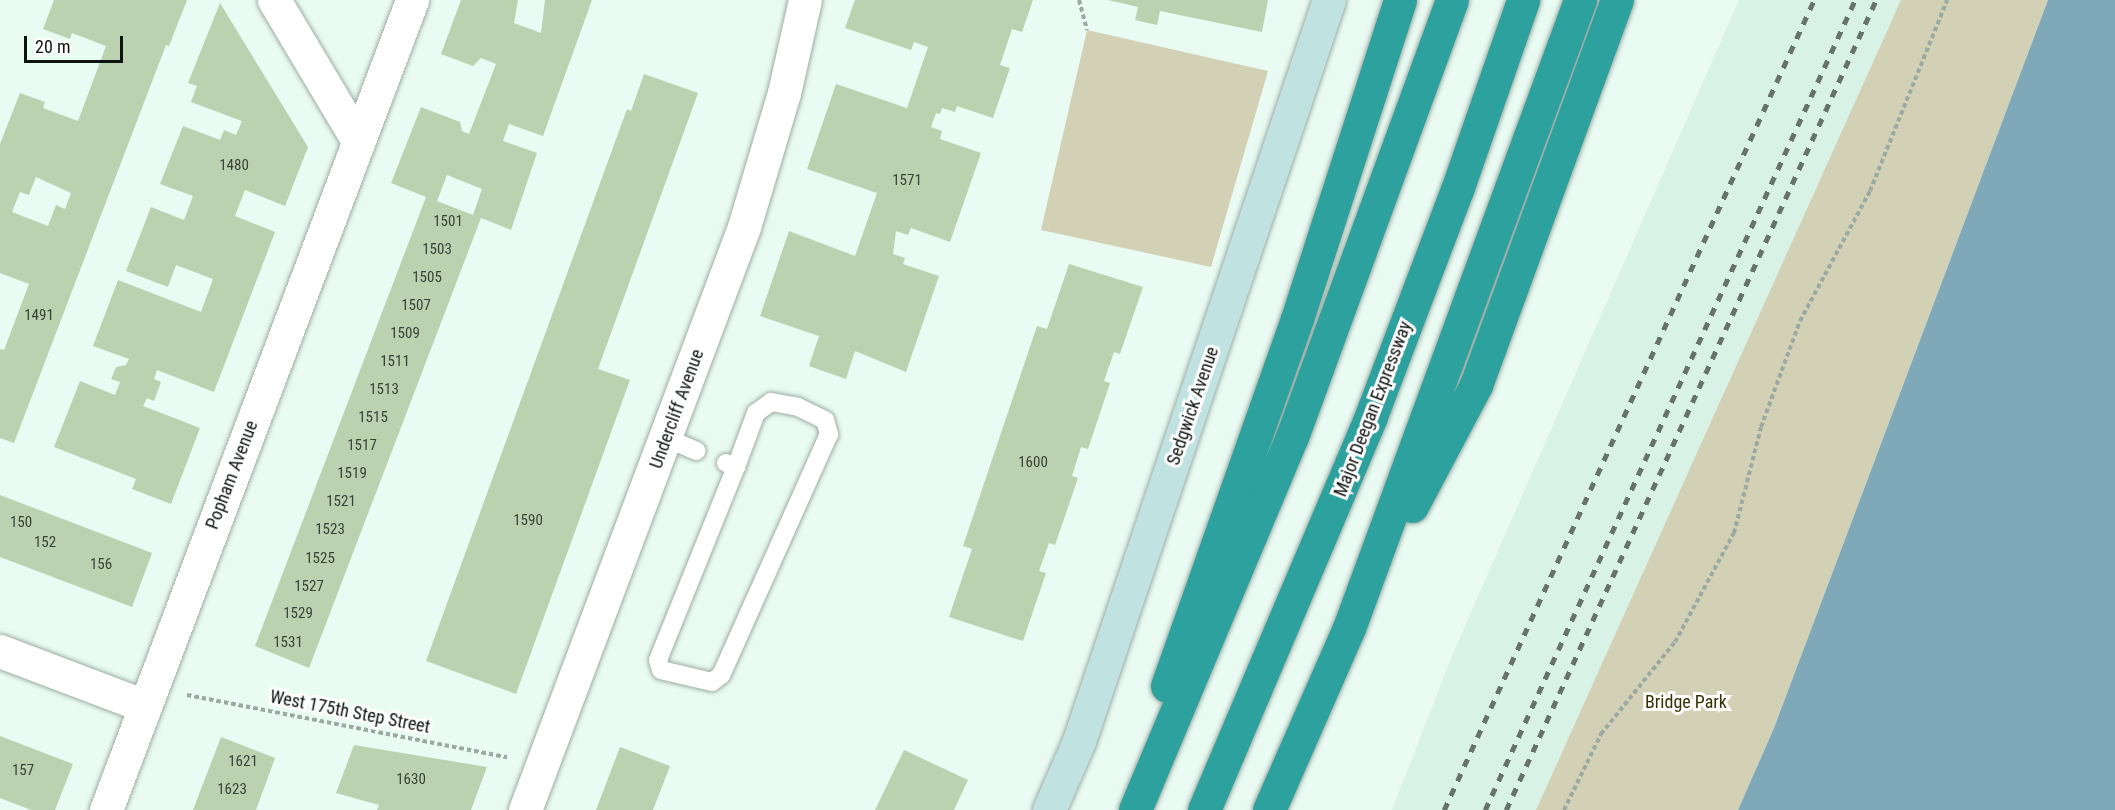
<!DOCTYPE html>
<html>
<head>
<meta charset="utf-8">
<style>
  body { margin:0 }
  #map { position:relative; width:2115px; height:810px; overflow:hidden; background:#e9fbf2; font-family:"Roboto Condensed",sans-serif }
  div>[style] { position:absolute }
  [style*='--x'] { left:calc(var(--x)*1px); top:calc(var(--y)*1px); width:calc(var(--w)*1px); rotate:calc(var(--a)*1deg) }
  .built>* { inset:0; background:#d8f2e5 }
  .green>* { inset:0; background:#d2d0b5 }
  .water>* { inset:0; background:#7fa9b9 }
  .building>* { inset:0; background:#bcd1af }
  .path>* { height:4px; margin-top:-2px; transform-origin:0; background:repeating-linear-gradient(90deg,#9ba9a2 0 4.5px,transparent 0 7.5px) }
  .roads { filter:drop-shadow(0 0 2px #9dada5) drop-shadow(0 0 2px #9dada5) }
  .lane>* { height:18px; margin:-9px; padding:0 9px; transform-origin:9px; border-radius:9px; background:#fff }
  .street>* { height:33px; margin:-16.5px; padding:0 16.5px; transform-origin:16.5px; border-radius:16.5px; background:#fff }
  .secondary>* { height:33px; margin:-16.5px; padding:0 16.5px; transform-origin:16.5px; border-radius:16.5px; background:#c0e3e2 }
  .highway>* { height:33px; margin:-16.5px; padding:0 16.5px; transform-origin:16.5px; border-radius:16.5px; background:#2ca19e }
  .rail>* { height:4.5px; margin-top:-2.25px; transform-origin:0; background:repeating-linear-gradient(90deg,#67726d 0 8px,transparent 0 16px) }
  span { translate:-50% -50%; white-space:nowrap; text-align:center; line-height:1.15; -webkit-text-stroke:6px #fff; paint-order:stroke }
  .number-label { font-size:15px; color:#394238 }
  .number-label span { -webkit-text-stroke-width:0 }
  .street-label { font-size:18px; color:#0d1310 }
  .park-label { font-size:18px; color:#363200 }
  .scale { position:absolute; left:24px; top:36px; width:99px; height:27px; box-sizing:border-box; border:3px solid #0d1310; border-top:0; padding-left:8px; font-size:18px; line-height:21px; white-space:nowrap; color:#0d1310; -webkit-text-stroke:4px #fff; paint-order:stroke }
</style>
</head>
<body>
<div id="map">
  <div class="built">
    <i style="clip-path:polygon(1739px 0,1901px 0,1536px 810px,1392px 810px,1452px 656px)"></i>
  </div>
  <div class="green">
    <i style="clip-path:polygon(1901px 0,2048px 0,1774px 728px,1738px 810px,1536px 810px)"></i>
    <i style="clip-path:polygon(1087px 30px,1268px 71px,1211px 267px,1041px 230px)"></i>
  </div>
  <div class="water">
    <i style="clip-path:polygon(2048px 0,2115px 0,2115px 810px,1738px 810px,1774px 728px)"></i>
  </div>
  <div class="building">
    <i style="clip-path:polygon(evenodd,54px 0,187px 0,169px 46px,166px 45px,14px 443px,0 438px,0 349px,4px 350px,29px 284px,0 273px,0 144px,20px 93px,45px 102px,43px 108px,78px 121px,106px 46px,72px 33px,70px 39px,43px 29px,54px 0,36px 177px,71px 193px,65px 209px,56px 205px,48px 226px,12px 212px,20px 192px,29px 195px,36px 177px)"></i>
    <i style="clip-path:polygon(evenodd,461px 0,518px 0,514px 23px,541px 33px,545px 0,592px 0,543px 136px,509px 124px,503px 141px,537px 153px,511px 230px,481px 218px,309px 668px,255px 646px,426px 197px,391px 183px,421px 107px,460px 122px,462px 131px,469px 134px,496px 64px,481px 58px,473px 66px,441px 54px,461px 0,447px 175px,482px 189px,473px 215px,437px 201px,447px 175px)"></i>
    <i style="clip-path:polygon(855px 0,1033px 0,1022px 32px,1012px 29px,1000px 65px,1010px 68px,993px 118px,957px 106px,955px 112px,942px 108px,940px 114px,936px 113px,931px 127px,942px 131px,940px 139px,981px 153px,950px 242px,911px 228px,908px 235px,896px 231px,893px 254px,905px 258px,903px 264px,939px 276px,906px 372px,855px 351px,846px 379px,809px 366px,819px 336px,760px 316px,789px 231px,855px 256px,877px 193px,807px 169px,836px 84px,907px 108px,928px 47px,914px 42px,911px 50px,845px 28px)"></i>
    <i style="clip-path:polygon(1108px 0,1268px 0,1262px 32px,1160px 11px,1157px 25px,1135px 20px,1138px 7px)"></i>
    <i style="clip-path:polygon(220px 3px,308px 147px,285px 206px,245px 190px,235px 216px,275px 232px,214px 392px,157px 370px,154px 379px,161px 382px,154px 401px,147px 398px,143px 406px,200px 428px,171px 504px,132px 489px,136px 479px,54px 447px,80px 381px,115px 395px,120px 382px,111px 379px,116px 367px,126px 365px,129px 359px,93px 346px,118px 280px,201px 312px,213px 279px,176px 265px,168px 287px,126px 271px,151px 207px,184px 220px,193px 196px,160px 184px,183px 126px,220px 140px,224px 130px,236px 135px,242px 121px,191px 102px,197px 86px,188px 83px)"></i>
    <i style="clip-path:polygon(644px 74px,698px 93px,598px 369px,630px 380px,516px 694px,426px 661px,627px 109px,631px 111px)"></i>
    <i style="clip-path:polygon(1069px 264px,1143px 287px,1120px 354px,1114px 352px,1104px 381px,1110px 383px,1088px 449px,1081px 447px,1072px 476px,1078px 478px,1055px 545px,1049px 543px,1039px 571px,1046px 573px,1023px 641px,949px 617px,972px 549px,963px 546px,1037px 326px,1047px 329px)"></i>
    <i style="clip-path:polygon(0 495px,152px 553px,132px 607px,0 557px)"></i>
    <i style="clip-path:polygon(0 736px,73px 764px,55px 810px,31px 810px,0 798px)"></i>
    <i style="clip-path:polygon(221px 737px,275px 758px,256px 810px,193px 810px)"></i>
    <i style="clip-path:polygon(354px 745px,487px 767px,471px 810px,377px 810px,379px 805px,336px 793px)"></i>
    <i style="clip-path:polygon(620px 747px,670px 766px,653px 810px,596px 810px)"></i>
    <i style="clip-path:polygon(904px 750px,968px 780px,954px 810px,875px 810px)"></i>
  </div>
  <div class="path">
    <i style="--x:1079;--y:0;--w:31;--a:75"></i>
    <i style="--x:187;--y:695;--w:326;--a:11"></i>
    <i style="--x:1564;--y:810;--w:85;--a:-64"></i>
    <i style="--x:1601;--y:734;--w:118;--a:-51.2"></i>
    <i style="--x:1675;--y:642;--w:124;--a:-61.6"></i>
    <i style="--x:1734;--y:533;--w:109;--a:-75.7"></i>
    <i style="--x:1761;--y:427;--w:113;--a:-69.8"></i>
    <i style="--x:1800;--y:321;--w:148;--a:-61.7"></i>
    <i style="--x:1870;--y:191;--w:206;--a:-68"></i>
  </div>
  <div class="roads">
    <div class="lane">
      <i style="--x:666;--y:438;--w:33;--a:23"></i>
      <i style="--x:726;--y:463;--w:11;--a:22"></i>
      <i style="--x:736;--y:467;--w:58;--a:-69.7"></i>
      <i style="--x:756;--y:413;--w:19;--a:-36"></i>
      <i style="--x:771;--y:402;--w:27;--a:10"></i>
      <i style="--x:798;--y:407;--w:30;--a:26"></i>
      <i style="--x:825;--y:420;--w:15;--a:74"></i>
      <i style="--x:829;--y:434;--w:264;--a:114.1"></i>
      <i style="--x:721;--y:675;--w:11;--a:142"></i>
      <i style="--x:712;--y:682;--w:52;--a:-166.8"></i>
      <i style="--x:661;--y:670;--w:10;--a:-107"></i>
      <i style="--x:658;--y:660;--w:208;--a:-68"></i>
    </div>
    <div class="street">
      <i style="--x:274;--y:0;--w:164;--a:59.2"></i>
      <i style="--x:0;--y:651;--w:155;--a:20.8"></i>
      <i style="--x:106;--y:810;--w:866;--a:-69.3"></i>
      <i style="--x:525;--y:810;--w:623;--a:-69.41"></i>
      <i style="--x:744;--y:227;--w:140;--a:-73.4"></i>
      <i style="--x:784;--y:93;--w:95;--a:-77.3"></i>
    </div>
    <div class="secondary">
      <i style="--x:1049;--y:810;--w:75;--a:-66.5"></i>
      <i style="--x:1079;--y:741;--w:782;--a:-71.36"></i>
    </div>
    <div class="highway">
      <i style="--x:1412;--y:506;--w:137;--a:-62.1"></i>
      <i style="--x:1476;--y:385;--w:410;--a:-69.9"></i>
      <i style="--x:1167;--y:686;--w:389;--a:-70.5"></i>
      <i style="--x:1297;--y:319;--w:335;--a:-72.1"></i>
      <i style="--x:1135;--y:810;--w:405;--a:-67.2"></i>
      <i style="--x:1292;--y:437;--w:465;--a:-69.9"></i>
      <i style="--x:1204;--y:810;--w:428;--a:-67"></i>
      <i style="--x:1371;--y:416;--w:242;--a:-69.2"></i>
      <i style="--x:1457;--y:190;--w:201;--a:-70.8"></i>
      <i style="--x:1269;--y:810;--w:199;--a:-66.3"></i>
      <i style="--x:1349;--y:628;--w:669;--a:-69.8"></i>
    </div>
  </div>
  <div class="rail">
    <i style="--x:1444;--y:810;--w:891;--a:-65.45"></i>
    <i style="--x:1485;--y:810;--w:891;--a:-65.45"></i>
    <i style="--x:1506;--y:810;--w:891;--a:-65.45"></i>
  </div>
  <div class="number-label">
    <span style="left:234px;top:166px">1480</span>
    <span style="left:907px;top:181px">1571</span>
    <span style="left:448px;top:222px">1501</span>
    <span style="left:437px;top:250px">1503</span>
    <span style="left:427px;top:278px">1505</span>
    <span style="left:416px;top:306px">1507</span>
    <span style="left:39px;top:316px">1491</span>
    <span style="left:405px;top:334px">1509</span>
    <span style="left:395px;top:362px">1511</span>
    <span style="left:384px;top:390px">1513</span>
    <span style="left:373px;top:418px">1515</span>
    <span style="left:362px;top:446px">1517</span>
    <span style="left:1033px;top:463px">1600</span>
    <span style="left:352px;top:474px">1519</span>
    <span style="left:341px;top:502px">1521</span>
    <span style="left:528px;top:521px">1590</span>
    <span style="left:21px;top:523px">150</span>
    <span style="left:330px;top:530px">1523</span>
    <span style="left:45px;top:543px">152</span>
    <span style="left:320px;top:559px">1525</span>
    <span style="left:101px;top:565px">156</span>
    <span style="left:309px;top:587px">1527</span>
    <span style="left:298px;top:614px">1529</span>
    <span style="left:288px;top:643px">1531</span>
    <span style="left:243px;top:762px">1621</span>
    <span style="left:23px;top:771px">157</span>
    <span style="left:411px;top:780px">1630</span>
    <span style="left:232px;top:790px">1623</span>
  </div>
  <div class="street-label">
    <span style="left:1193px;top:406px;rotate:-71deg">Sedgwick Avenue</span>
    <span style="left:677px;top:409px;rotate:-70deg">Undercliff Avenue</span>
    <span style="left:1373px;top:409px;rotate:-69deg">Major Deegan Expressway</span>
    <span style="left:232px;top:475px;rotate:-69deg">Popham Avenue</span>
    <span style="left:350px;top:712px;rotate:11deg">West 175th Step Street</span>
  </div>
  <div class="park-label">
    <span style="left:1686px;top:702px">Bridge Park</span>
  </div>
  <div class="scale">20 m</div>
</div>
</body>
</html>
